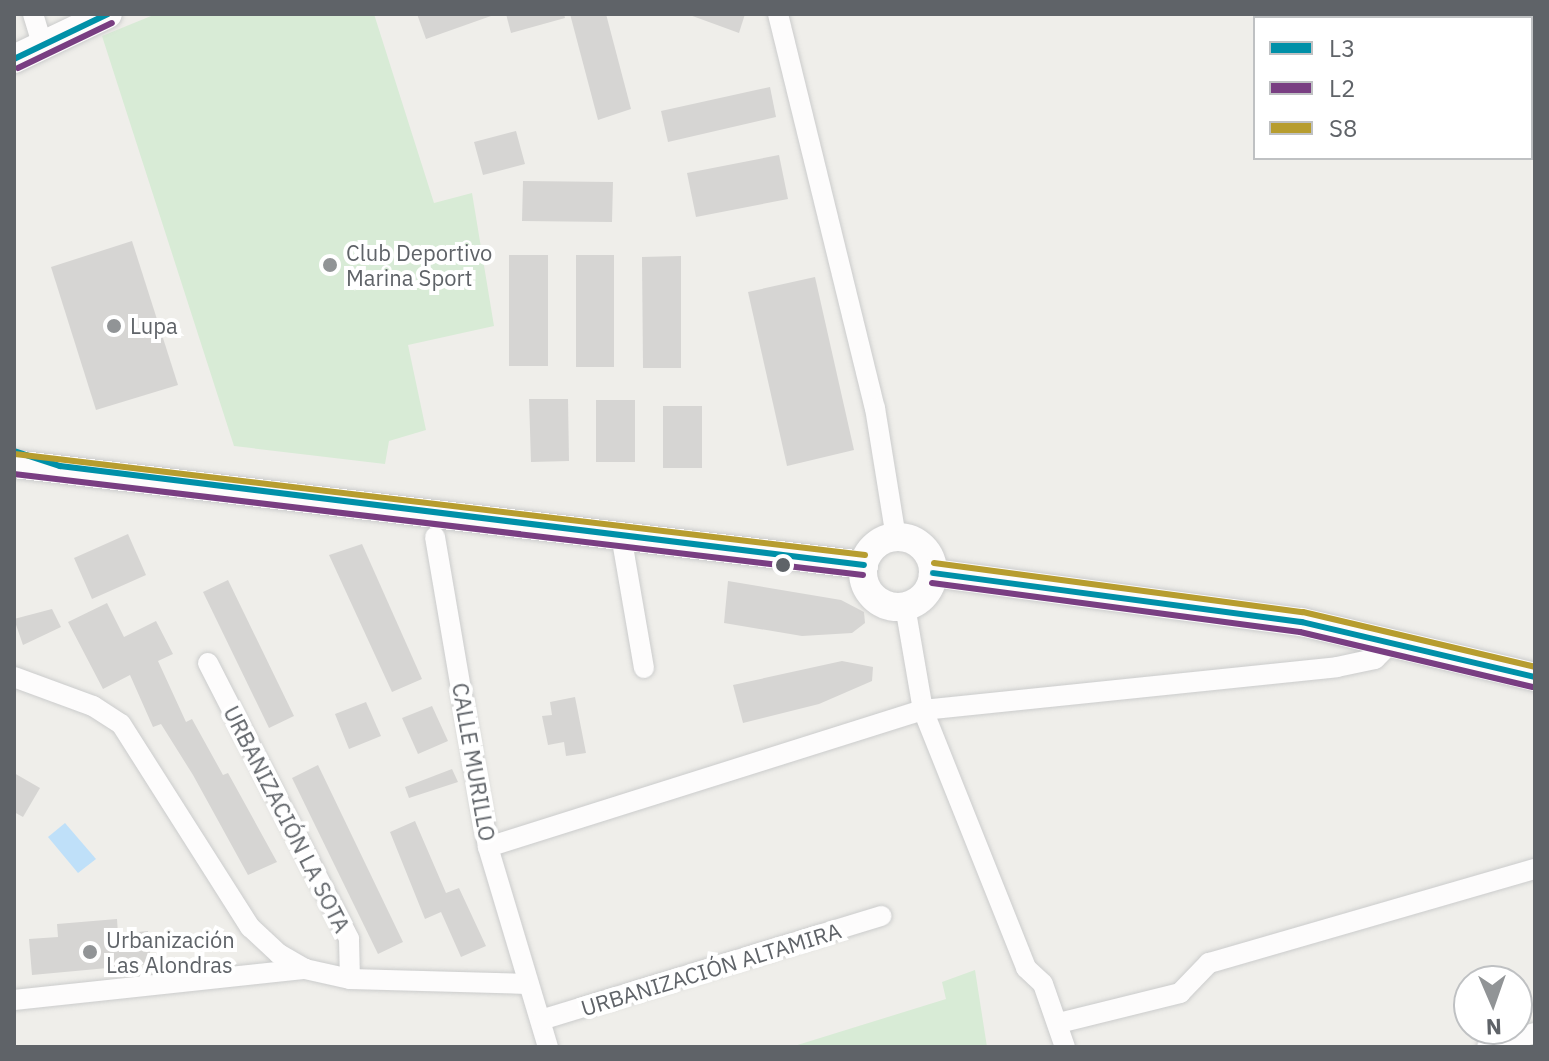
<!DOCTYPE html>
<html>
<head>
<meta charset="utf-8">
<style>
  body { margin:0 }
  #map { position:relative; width:1549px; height:1061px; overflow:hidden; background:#efeeea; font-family:"IBM Plex Sans",sans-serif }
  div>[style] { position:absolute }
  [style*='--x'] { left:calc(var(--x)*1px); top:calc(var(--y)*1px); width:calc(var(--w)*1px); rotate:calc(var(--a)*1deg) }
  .green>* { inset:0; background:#d8ebd6 }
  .water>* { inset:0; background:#bfe0f9 }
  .building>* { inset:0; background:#d6d5d3 }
  .roads { filter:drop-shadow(0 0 2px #cbcccc) drop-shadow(0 0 2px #cbcccc) }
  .street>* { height:20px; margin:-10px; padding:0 10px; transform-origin:10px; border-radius:10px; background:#fdfcfc }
  .secondary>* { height:28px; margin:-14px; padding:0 14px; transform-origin:14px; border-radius:14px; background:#fdfcfc }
  .secondary>.ring { margin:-14px; padding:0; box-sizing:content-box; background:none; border:28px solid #fdfcfc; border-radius:50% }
  .bus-1>* { height:6px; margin:-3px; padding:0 3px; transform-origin:3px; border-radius:3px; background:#0090a8 }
  .bus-2>* { height:6px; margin:-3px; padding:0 3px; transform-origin:3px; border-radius:3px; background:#793e82 }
  .bus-3>* { height:6px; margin:-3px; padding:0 3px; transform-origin:3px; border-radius:3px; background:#b79d2f }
  .dots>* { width:22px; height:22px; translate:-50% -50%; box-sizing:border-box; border:4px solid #fff; border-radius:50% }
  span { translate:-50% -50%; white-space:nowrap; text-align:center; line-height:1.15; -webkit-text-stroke:8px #fff; paint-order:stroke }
  .poi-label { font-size:22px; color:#5f6368 }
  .left { translate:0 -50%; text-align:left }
  .street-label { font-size:22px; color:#5f6368 }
  .frame { position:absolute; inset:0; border:16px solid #5f6368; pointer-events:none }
  .legend { position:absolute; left:1253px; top:16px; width:280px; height:144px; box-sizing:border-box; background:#fff; border:2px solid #bfc1c3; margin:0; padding:10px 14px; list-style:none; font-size:24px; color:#5f6368 }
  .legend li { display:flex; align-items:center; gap:16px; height:40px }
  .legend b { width:40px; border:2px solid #bfc1c3 }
  .north { position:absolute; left:1453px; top:965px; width:80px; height:80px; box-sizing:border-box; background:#fff; border:2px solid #bfc1c3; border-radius:50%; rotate:178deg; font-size:22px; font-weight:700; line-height:32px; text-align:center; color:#5f6368 }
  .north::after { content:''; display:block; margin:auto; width:28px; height:36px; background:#919496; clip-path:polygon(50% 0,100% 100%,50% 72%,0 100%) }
</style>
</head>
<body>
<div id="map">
  <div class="green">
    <i style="clip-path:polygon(156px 14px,374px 14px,434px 203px,472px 193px,494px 326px,408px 345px,426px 430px,389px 441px,385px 464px,234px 446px,102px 36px)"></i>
    <i style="clip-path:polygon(975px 970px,987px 1047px,791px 1047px,946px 999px,942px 982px)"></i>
  </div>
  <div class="water">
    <i style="clip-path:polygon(65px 823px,96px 859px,78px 873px,48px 837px)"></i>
  </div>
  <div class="building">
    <i style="clip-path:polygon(417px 14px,491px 14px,491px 16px,426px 39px)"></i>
    <i style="clip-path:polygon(506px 14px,564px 14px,565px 18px,511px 33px)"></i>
    <i style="clip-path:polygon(570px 14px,606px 14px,631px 109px,598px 120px)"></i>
    <i style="clip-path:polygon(687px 14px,745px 14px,739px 33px)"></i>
    <i style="clip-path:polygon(770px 87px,776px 117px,668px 142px,661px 111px)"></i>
    <i style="clip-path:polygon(516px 131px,525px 164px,483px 175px,474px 142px)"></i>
    <i style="clip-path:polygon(779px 155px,788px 199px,696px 217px,687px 173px)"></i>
    <i style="clip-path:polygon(523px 181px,613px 182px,612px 222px,522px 221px)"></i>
    <i style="clip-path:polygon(132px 241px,178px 385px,96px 410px,51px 267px)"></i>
    <i style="clip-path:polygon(509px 255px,548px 255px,548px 366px,509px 366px)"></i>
    <i style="clip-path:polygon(576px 255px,614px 255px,614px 367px,576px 367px)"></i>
    <i style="clip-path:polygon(681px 256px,681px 368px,643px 368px,642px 257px)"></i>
    <i style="clip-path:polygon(815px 277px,854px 450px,787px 466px,748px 292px)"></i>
    <i style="clip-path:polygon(529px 399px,568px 399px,569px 461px,531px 462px)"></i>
    <i style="clip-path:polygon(596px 400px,635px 400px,635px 462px,596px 462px)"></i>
    <i style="clip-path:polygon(663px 406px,702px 406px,702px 468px,663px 468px)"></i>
    <i style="clip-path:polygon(128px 534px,146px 575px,92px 599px,74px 558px)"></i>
    <i style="clip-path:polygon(362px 544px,422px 679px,392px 692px,329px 555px)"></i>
    <i style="clip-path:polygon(228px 580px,294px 716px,269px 728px,203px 592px)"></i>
    <i style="clip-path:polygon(728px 581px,841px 600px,864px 612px,865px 623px,852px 633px,802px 636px,724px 623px)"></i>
    <i style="clip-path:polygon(107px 603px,124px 637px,156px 621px,173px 654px,158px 661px,186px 722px,192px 719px,223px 775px,228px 773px,277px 862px,248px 875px,193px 775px,161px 724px,153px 727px,130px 675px,103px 689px,68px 622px)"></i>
    <i style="clip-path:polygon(52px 609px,61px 627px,23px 645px,14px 619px)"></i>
    <i style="clip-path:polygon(842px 661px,873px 667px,872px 681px,819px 704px,743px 723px,733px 685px)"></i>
    <i style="clip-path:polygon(575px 697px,586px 753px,566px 756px,564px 742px,548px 745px,542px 716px,552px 715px,550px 702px)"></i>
    <i style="clip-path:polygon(366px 702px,381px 736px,349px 749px,335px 714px)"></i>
    <i style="clip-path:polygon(432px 706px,448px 741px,418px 754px,402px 718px)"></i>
    <i style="clip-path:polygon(318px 765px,403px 942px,378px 954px,292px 778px)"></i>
    <i style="clip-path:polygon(452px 769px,458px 782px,409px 798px,405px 787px)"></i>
    <i style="clip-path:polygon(14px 773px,40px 788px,23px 817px,14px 812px)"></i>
    <i style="clip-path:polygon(415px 821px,446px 893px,459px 888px,486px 946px,461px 957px,441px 912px,425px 919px,390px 832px)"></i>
    <i style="clip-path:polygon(117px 919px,118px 934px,148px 931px,151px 964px,32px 975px,29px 939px,58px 937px,57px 924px)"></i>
  </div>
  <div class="roads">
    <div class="street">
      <i style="--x:33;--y:14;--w:34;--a:73"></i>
      <i style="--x:778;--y:14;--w:406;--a:76.2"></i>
      <i style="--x:875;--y:408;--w:131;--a:80.8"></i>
      <i style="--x:621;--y:535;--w:135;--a:80.2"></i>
      <i style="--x:435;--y:537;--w:314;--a:80.3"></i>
      <i style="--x:488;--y:847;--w:209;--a:73.3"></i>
      <i style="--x:905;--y:606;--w:106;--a:80.2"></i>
      <i style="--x:923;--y:710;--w:278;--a:68.2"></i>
      <i style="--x:1026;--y:968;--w:23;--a:43"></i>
      <i style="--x:1043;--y:984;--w:67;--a:70.8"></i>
      <i style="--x:208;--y:663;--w:310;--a:62.9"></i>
      <i style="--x:349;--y:939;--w:40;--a:88.6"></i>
      <i style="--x:14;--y:677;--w:84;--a:20.2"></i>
      <i style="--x:93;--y:706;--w:33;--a:33"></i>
      <i style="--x:121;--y:724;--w:241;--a:57.6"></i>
      <i style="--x:250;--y:927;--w:40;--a:43"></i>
      <i style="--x:279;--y:954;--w:30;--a:30"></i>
      <i style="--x:305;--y:969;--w:46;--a:12.5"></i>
      <i style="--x:350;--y:979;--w:177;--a:1.6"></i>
      <i style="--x:488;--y:847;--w:456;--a:-17.5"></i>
      <i style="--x:923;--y:710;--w:416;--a:-5.9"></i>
      <i style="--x:1337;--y:667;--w:39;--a:-12"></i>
      <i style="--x:1375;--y:659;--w:24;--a:-45"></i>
      <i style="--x:14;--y:1000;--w:293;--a:-6.1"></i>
      <i style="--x:541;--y:1020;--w:356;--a:-17"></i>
      <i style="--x:1059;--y:1023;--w:125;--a:-13.9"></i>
      <i style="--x:1180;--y:993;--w:42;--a:-46"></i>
      <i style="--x:1209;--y:963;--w:339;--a:-16.1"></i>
      <i style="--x:1487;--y:1047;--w:50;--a:-16.3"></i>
    </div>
    <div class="secondary">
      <i style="--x:14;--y:59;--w:104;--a:-25.6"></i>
      <i style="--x:14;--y:464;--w:856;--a:6.78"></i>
      <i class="ring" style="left:863px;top:537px;width:42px;height:42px"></i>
      <i style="--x:933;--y:573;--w:372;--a:7.6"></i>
      <i style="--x:1302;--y:622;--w:239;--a:13.3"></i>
    </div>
  </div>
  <div class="bus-1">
    <i style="--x:14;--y:59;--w:104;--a:-25.6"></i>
    <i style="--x:14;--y:451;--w:48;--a:18.1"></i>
    <i style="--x:60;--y:466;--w:810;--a:7.02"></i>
    <i style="--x:933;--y:573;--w:372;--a:7.6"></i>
    <i style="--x:1302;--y:622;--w:239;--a:13.3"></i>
  </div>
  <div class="bus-2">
    <i style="--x:18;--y:68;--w:104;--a:-25.6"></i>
    <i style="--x:14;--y:474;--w:855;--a:6.78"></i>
    <i style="--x:932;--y:583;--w:371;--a:7.6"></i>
    <i style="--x:1300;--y:632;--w:239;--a:13.3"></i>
  </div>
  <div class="bus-3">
    <i style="--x:15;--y:454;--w:856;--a:6.78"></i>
    <i style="--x:934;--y:563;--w:372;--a:7.6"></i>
    <i style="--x:1303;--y:612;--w:238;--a:13.3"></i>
  </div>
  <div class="dots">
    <i style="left:330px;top:265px;background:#919496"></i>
    <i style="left:114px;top:326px;background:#919496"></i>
    <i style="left:783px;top:565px;background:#5f6368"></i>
    <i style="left:90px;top:952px;background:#919496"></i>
  </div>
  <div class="poi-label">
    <span class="left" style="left:346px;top:265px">Club Deportivo<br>Marina Sport</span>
    <span class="left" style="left:130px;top:326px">Lupa</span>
    <span class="left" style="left:106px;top:952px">Urbanización<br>Las Alondras</span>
  </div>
  <div class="street-label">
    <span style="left:474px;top:762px;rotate:80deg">CALLE MURILLO</span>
    <span style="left:287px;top:819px;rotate:63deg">URBANIZACIÓN LA SOTA</span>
    <span style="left:711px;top:969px;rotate:-17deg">URBANIZACIÓN ALTAMIRA</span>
  </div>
  <div class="frame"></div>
  <ul class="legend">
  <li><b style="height:10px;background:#0090a8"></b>L3</li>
  <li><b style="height:10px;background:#793e82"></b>L2</li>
  <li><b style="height:10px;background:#b79d2f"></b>S8</li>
  </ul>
  <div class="north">N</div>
</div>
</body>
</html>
